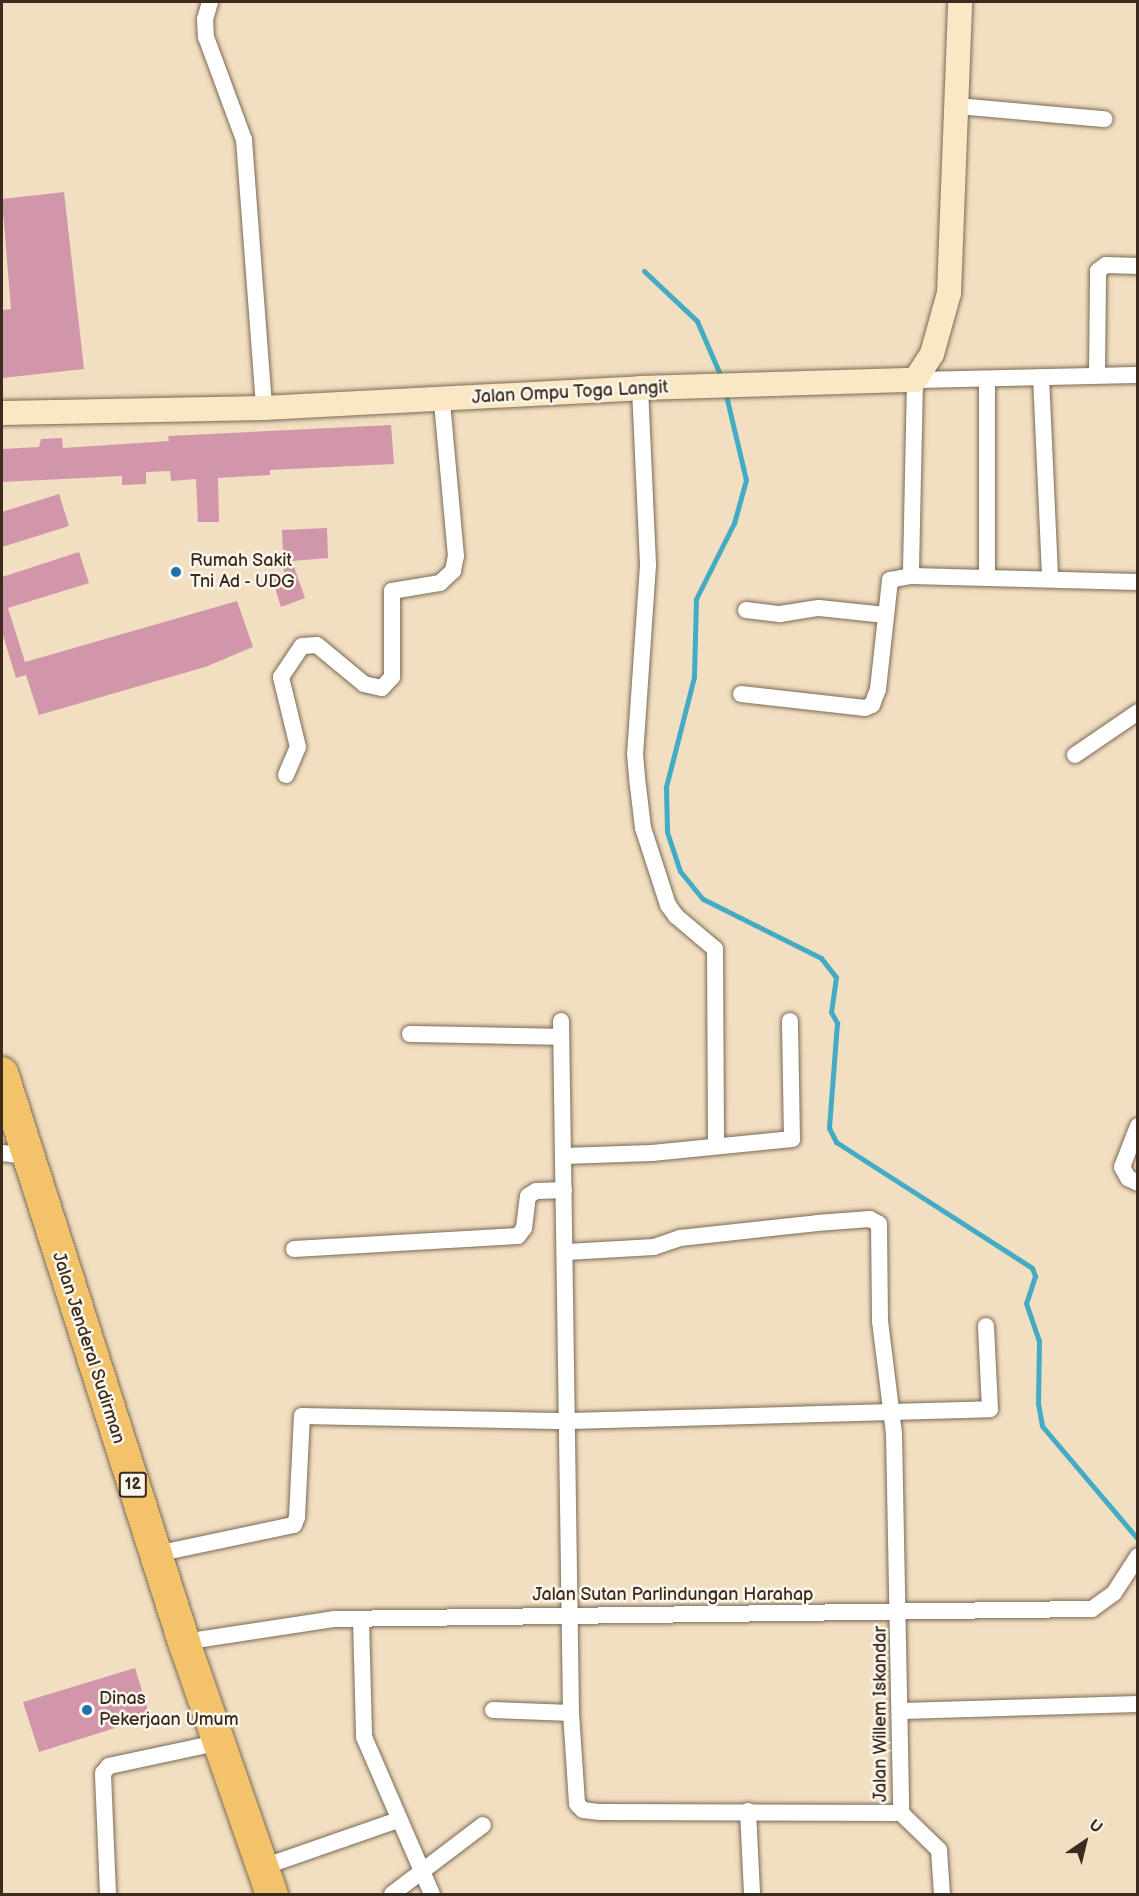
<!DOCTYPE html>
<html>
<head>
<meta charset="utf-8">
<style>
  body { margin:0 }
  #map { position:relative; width:1139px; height:1896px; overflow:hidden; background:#f2dfc1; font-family:"Balsamiq Sans",sans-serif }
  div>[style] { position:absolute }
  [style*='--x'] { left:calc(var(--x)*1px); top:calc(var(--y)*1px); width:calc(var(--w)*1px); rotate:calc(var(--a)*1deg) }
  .stream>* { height:5px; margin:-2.5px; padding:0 2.5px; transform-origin:2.5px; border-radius:2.5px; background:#43abc3 }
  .building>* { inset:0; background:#d196a9 }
  .roads { filter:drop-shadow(0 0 2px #7b6957) drop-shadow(0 0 2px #7b6957) }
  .street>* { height:16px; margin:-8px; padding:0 8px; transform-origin:8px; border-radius:8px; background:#fff }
  .secondary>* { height:24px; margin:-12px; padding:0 12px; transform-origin:12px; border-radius:12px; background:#fae7c3 }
  .highway>* { height:32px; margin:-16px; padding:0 16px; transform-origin:16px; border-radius:16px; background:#f2c36a }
  .dots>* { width:16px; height:16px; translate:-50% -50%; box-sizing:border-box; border:3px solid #fbf7ec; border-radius:50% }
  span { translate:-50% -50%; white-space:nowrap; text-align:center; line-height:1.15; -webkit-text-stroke:5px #fbf7ec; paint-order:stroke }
  .shield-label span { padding:2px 4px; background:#fbf7ec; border:2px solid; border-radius:4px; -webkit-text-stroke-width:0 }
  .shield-label { font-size:16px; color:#3b2a1e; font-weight:700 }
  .street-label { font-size:18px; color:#3b2a1e }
  .poi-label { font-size:18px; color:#3b2a1e }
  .left { translate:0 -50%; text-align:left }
  .frame { position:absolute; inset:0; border:3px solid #3b2a1e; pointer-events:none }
  .north { position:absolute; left:1055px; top:1812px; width:60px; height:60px; -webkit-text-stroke:4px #fbf7ec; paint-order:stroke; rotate:35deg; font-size:16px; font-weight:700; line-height:24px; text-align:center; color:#3b2a1e }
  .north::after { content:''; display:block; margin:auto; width:21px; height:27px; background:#3b2a1e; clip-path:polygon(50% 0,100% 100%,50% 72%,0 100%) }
</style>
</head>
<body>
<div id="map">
  <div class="stream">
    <i style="--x:644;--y:271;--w:73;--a:43.3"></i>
    <i style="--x:697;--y:321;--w:63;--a:66.7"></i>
    <i style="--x:725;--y:391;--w:91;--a:76.7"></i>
    <i style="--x:746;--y:480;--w:45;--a:105.6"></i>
    <i style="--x:734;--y:523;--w:85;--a:116.6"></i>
    <i style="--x:696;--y:599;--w:78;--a:91.5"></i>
    <i style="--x:694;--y:677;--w:114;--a:104.3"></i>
    <i style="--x:666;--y:787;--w:45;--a:88.7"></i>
    <i style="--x:667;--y:832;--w:41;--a:71.6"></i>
    <i style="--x:680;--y:871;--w:36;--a:51"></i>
    <i style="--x:703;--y:899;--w:132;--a:26.6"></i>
    <i style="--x:821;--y:958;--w:24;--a:52"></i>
    <i style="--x:836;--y:977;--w:35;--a:98"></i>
    <i style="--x:831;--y:1012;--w:13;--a:61"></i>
    <i style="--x:837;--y:1023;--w:105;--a:94.4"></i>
    <i style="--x:829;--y:1128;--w:16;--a:63"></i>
    <i style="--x:836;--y:1142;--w:233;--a:32.7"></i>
    <i style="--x:1032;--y:1268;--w:9;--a:69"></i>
    <i style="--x:1035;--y:1276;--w:28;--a:108"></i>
    <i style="--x:1026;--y:1303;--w:40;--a:71.1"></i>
    <i style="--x:1039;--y:1341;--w:62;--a:90.9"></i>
    <i style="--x:1038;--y:1403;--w:23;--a:80"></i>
    <i style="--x:1042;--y:1426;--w:148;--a:49.7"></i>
  </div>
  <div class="building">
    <i style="clip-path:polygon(64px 192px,84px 369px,2px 378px,2px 310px,11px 309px,2px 199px)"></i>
    <i style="clip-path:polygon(391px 425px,394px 464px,270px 470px,270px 475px,218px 478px,219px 522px,198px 522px,196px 479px,171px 481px,170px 471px,146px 472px,146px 484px,122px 485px,122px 476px,2px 482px,2px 449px,39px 447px,41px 439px,62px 438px,63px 448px,169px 441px,168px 436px)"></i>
    <i style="clip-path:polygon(59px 494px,69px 526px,2px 547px,2px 512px)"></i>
    <i style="clip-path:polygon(327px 528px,328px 558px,292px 561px,305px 598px,281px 607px,272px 579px,284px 575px,282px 530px)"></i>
    <i style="clip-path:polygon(79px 552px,89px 583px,8px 608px,25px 662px,237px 601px,253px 647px,205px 667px,39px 715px,26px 675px,16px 678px,2px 632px,2px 577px)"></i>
    <i style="clip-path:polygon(135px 1668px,150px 1717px,39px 1752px,23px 1702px)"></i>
  </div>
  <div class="roads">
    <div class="street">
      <i style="--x:210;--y:2;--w:18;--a:106"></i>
      <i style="--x:205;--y:19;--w:18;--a:87"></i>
      <i style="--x:206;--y:37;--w:110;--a:69.7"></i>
      <i style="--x:244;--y:140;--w:269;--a:85.7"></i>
      <i style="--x:957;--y:106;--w:148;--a:5.1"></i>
      <i style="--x:1097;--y:375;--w:104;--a:-89.4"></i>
      <i style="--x:1098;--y:271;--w:10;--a:-37"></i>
      <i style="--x:1106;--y:265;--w:32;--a:2"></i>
      <i style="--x:1138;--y:375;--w:223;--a:178.7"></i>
      <i style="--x:915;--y:380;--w:196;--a:91.2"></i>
      <i style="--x:911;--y:576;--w:227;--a:1.5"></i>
      <i style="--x:1041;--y:377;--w:200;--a:87.4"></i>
      <i style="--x:640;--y:388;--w:177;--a:87.4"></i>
      <i style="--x:648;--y:565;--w:189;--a:93.9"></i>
      <i style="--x:635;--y:754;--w:32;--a:85"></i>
      <i style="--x:638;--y:786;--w:42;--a:83.2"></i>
      <i style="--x:643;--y:828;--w:81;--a:72"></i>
      <i style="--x:668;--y:905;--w:14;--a:54"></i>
      <i style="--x:676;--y:916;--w:51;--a:40.2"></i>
      <i style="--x:715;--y:949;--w:197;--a:89.7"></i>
      <i style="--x:987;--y:576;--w:195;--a:-90"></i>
      <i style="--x:746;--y:610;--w:34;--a:7"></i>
      <i style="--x:780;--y:614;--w:39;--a:-9"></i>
      <i style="--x:819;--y:608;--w:67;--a:6"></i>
      <i style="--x:741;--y:694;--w:125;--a:6.4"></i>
      <i style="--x:865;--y:708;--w:8;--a:-23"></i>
      <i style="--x:872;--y:705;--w:17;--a:-69"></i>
      <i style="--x:878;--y:689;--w:110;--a:-83.7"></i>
      <i style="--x:890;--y:580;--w:21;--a:-11"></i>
      <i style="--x:1075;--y:755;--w:76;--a:-34.3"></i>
      <i style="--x:286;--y:775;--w:30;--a:-67"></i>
      <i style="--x:298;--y:747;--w:72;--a:-103.7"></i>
      <i style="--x:281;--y:677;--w:37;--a:-56"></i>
      <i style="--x:302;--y:646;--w:15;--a:-4"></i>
      <i style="--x:317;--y:645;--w:61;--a:39.7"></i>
      <i style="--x:364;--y:684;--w:18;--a:13"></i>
      <i style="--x:382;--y:688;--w:15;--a:-48"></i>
      <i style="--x:392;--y:677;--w:86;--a:-90"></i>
      <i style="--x:392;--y:591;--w:49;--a:-9.5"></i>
      <i style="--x:440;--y:583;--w:18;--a:-43"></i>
      <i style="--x:453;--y:571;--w:15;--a:-79"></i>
      <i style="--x:456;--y:556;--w:156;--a:-95.2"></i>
      <i style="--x:561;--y:1021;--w:692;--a:89.17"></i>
      <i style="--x:571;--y:1713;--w:91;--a:86.2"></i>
      <i style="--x:577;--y:1804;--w:8;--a:45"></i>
      <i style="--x:583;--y:1810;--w:17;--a:7"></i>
      <i style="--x:600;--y:1812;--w:301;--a:0.2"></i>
      <i style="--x:901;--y:1813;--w:53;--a:44.2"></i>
      <i style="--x:939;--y:1850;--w:44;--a:86.1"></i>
      <i style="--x:410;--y:1034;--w:151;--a:1.1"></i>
      <i style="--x:1138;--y:1126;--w:44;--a:111.3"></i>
      <i style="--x:1122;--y:1167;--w:13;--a:61"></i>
      <i style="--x:1128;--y:1178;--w:11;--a:27"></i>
      <i style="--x:2;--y:1153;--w:25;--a:7"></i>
      <i style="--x:564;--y:1156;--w:88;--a:-2"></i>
      <i style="--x:652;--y:1153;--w:141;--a:-5.7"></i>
      <i style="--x:792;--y:1139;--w:118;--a:-91"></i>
      <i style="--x:294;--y:1249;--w:224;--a:-3.3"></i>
      <i style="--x:518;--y:1236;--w:10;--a:-53"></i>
      <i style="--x:524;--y:1228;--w:32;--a:-83"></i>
      <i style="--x:528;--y:1196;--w:9;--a:-32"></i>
      <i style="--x:536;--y:1191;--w:28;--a:-2"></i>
      <i style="--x:567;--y:1252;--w:87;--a:-3.3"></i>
      <i style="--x:654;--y:1247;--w:28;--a:-19"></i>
      <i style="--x:680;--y:1238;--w:138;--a:-6.2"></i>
      <i style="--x:817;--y:1223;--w:53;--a:-4.3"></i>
      <i style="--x:870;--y:1219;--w:10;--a:29"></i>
      <i style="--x:879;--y:1224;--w:97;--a:89.4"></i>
      <i style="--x:880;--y:1321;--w:114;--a:82.9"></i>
      <i style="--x:894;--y:1434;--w:379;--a:88.9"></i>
      <i style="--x:156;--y:1554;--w:141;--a:-11.9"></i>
      <i style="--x:294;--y:1525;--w:9;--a:-69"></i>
      <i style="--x:297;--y:1517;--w:101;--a:-87.2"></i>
      <i style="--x:302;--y:1416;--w:268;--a:1.1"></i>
      <i style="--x:570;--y:1421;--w:420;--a:-1.6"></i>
      <i style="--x:990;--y:1409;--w:83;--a:-92.8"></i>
      <i style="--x:361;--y:1619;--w:118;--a:88.5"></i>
      <i style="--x:364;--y:1737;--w:171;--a:66.6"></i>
      <i style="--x:184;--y:1642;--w:153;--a:-8.7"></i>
      <i style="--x:335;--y:1619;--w:757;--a:-0.76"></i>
      <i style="--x:1092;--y:1609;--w:27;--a:-36"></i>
      <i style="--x:1114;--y:1593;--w:44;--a:-57"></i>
      <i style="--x:493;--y:1710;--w:78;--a:2.2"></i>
      <i style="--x:901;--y:1711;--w:237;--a:-1.7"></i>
      <i style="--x:748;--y:1811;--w:83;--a:87.2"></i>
      <i style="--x:263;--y:1867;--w:143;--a:-19.2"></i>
      <i style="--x:108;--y:1894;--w:121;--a:-92.4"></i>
      <i style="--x:103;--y:1773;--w:9;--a:-49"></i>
      <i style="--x:109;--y:1766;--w:115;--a:-12.1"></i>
      <i style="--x:392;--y:1894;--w:114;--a:-37.2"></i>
    </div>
    <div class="secondary">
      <i style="--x:2;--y:413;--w:262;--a:-1.1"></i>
      <i style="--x:264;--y:408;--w:377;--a:-3"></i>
      <i style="--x:640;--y:388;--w:275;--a:-1.7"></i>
      <i style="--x:915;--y:380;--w:31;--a:-57"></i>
      <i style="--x:932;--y:354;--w:63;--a:-74.4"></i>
      <i style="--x:949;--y:293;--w:291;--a:-87.8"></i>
    </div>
    <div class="highway">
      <i style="--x:2;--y:1073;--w:597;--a:72.26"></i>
      <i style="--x:184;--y:1642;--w:267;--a:70.8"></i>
    </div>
  </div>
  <div class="dots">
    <i style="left:176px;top:572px;background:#1f6fb2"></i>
    <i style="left:87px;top:1710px;background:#1f6fb2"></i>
  </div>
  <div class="shield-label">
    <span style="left:133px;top:1485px">12</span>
  </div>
  <div class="street-label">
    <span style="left:570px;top:393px;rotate:-3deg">Jalan Ompu Toga Langit</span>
    <span style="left:88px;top:1348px;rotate:72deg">Jalan Jenderal Sudirman</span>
    <span style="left:673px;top:1595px">Jalan Sutan Parlindungan Harahap</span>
    <span style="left:881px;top:1714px;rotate:-90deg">Jalan Willem Iskandar</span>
  </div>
  <div class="poi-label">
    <span class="left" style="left:190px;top:572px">Rumah Sakit<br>Tni Ad - UDG</span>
    <span class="left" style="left:99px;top:1710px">Dinas<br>Pekerjaan Umum</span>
  </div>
  <div class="frame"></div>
  <div class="north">U</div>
</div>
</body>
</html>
